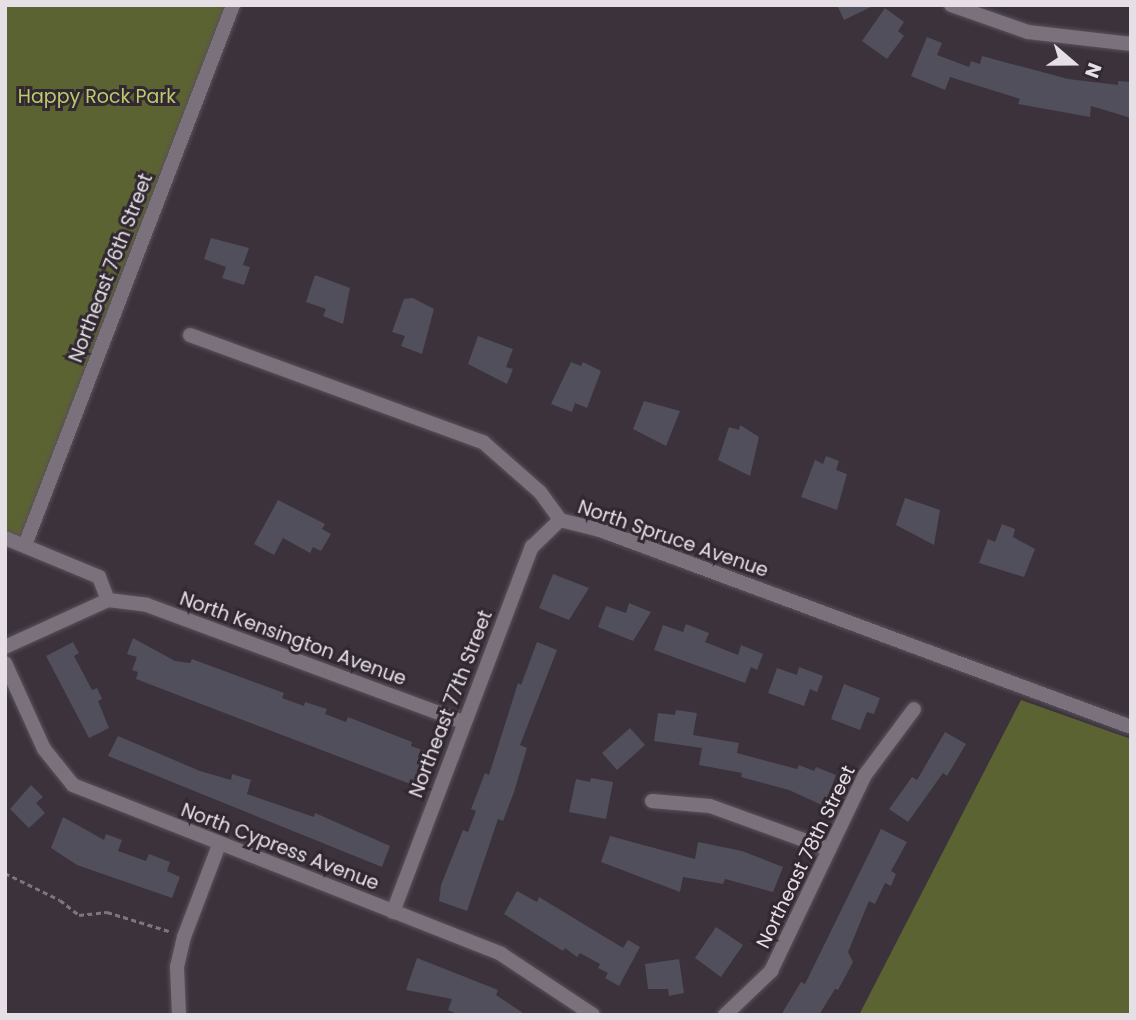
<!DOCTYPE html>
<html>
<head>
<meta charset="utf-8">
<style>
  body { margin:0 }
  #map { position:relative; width:1136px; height:1020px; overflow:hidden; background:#3b323b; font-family:Poppins,sans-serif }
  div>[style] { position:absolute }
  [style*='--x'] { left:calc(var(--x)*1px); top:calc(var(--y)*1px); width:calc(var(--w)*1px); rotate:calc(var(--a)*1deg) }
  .green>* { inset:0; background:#5c6333 }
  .building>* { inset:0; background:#514f5b }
  .path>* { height:2.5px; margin-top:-1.25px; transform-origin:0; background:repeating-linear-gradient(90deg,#7e767e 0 5px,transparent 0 8.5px) }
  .roads { filter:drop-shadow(0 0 2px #595159) drop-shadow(0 0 2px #595159) }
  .minor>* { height:14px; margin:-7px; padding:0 7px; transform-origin:7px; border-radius:7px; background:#7b717c }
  span { translate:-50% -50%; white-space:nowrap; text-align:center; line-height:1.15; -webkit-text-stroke:6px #312831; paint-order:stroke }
  .park-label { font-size:19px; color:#bcc96c }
  .street-label { font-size:19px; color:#e6e0e6 }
  .frame { position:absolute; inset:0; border:7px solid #e6e0e6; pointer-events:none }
  .north { position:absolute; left:1038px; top:28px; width:70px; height:70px; -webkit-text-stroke:5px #312831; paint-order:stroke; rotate:110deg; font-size:19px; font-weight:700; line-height:28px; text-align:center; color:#e6e0e6 }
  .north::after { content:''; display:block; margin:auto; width:24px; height:32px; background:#e6e0e6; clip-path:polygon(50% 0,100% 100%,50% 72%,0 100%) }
</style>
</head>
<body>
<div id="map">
  <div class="green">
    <i style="clip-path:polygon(5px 5px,229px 5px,25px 545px,5px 538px)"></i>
    <i style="clip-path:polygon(1021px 700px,1131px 739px,1131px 1015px,859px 1015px)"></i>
  </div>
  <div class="building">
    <i style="clip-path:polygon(837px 5px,875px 5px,844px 20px)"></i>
    <i style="clip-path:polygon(885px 8px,904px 22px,898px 31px,904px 36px,887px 59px,862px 41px)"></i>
    <i style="clip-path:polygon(927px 37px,942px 43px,937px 55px,969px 67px,971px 61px,980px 64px,982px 56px,1068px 79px,1118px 85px,1118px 81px,1131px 82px,1131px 118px,1091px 106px,1090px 117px,1018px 104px,1020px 99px,950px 77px,945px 90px,911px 76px)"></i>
    <i style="clip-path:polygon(211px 238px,249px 248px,243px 265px,250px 267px,244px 285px,222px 278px,226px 267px,204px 259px)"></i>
    <i style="clip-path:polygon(315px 275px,350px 288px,343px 324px,323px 316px,326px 309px,306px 302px)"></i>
    <i style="clip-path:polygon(413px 298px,434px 309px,422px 354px,401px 346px,405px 336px,392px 332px,404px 299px)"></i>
    <i style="clip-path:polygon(478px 336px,513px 349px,506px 367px,513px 369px,507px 384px,468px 364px)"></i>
    <i style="clip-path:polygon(571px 362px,581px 366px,583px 362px,601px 371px,587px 408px,575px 403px,572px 412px,551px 404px)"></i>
    <i style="clip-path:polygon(644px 401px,680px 411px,666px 446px,633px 429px)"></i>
    <i style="clip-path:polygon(740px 425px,759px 437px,750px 476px,718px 460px,729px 427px,739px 430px)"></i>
    <i style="clip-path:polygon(826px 456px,839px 461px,836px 470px,847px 474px,837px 510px,801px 497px,815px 460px,823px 464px)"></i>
    <i style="clip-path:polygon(905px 498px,940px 510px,934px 545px,896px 525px)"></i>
    <i style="clip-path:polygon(278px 500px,325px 524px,322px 529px,331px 534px,321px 551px,313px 547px,310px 553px,283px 538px,274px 555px,254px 544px)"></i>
    <i style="clip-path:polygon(1002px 524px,1015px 529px,1013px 537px,1035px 549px,1024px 577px,979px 563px,988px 539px,995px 542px)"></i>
    <i style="clip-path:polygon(553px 574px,589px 588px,569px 620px,539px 608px)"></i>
    <i style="clip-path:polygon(629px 603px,651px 612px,633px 641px,598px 627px,606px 606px,626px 613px)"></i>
    <i style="clip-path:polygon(686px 624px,709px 633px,705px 642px,738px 655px,741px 645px,763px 654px,757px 670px,751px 667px,745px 683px,654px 650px,663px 625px,683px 632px)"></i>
    <i style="clip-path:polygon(133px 638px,175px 661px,190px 663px,192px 659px,284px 693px,282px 698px,304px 706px,305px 702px,327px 709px,325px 714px,346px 722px,348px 717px,412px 742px,411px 746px,425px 751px,413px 785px,136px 679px,138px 672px,132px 670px,137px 657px,127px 654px)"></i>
    <i style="clip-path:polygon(73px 642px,79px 653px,74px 656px,92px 690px,97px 688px,102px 699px,98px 701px,109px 728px,89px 738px,46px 656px)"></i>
    <i style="clip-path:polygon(537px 642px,557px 650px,520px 745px,527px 748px,514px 792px,503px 821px,498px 819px,467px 911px,439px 901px,441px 885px,463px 830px,468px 832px,476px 811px,471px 809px,485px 773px,489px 775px,518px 683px,521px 685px)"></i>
    <i style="clip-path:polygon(799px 667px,823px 676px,817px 692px,810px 689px,804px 706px,768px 693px,777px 668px,797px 675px)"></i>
    <i style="clip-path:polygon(844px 684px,880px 698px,874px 714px,867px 712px,860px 730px,831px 719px)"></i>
    <i style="clip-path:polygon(676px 710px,697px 713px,693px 735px,739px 743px,737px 753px,797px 769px,799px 765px,814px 771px,816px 767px,836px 775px,824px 806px,789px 790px,741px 777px,742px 773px,699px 765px,702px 748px,654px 741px,658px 713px,675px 715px)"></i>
    <i style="clip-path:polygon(630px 728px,645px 745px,617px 770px,602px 753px)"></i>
    <i style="clip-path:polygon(945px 732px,966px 744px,947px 776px,943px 773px,908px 822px,889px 809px,912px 777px,917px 780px)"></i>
    <i style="clip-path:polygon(118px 736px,200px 771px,231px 780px,232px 774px,251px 780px,247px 794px,314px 817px,315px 813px,390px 846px,382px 867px,108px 756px)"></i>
    <i style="clip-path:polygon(591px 778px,613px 782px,606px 819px,569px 812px,576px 779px,590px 782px)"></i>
    <i style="clip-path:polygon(31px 785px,43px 797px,36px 803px,45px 813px,29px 828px,10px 809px)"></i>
    <i style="clip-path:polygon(63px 817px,104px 840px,106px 834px,122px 840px,118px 851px,146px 861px,149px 854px,170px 862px,167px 871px,180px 877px,172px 898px,77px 865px,51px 848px)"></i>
    <i style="clip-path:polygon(881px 829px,907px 842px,891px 871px,896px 874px,891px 886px,885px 883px,875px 904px,869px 901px,848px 952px,853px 962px,838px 990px,835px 989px,819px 1015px,781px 1015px,801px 982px,805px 984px)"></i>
    <i style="clip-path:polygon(610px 836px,695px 859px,698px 842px,742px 851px,783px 867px,773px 892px,725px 879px,723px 884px,683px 877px,680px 892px,601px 862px)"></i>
    <i style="clip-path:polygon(517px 891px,537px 902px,539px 897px,623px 948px,628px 940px,640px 947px,619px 986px,605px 978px,608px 973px,598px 968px,600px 964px,580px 953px,577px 957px,565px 948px,563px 951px,504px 914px)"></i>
    <i style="clip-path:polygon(716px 927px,743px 945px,721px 977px,695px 958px)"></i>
    <i style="clip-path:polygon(417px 958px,498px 990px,496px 995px,526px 1015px,459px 1015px,448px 1010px,452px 999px,406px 990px)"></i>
    <i style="clip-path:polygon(679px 959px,684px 993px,669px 996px,668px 989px,648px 989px,645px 964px)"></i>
  </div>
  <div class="path">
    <i style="--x:5;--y:873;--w:61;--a:26.1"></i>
    <i style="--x:60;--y:900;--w:24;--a:38"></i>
    <i style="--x:79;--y:915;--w:28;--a:-6"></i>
    <i style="--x:107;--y:912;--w:68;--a:17.1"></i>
  </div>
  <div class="roads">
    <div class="minor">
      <i style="--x:951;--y:5;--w:82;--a:19.3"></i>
      <i style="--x:1028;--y:32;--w:104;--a:6.6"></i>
      <i style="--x:190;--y:335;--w:312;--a:20.1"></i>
      <i style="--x:483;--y:442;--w:76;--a:41.3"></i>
      <i style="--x:540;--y:492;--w:34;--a:54"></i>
      <i style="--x:560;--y:520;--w:41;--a:14"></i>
      <i style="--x:600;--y:530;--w:566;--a:20.35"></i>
      <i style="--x:5;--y:538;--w:102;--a:22.5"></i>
      <i style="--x:99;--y:577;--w:25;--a:69"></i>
      <i style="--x:25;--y:545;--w:579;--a:-68.93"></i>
      <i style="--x:5;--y:647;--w:113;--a:-24.5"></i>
      <i style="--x:108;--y:600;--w:39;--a:7"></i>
      <i style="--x:147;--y:605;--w:338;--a:20.3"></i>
      <i style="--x:5;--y:663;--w:94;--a:65.6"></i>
      <i style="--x:44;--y:749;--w:46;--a:51.1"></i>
      <i style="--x:73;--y:785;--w:460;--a:21.5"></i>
      <i style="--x:501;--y:954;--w:110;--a:33.5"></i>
      <i style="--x:652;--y:801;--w:58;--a:4.9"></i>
      <i style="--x:710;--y:806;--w:127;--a:19.9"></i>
      <i style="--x:393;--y:912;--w:391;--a:-69.2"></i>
      <i style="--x:532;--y:547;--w:39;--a:-44"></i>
      <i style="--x:179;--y:1015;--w:48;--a:-92.4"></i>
      <i style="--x:177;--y:967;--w:31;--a:-77"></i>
      <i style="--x:184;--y:937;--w:98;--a:-69.2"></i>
      <i style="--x:725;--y:1015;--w:64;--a:-43.7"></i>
      <i style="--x:771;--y:971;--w:217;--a:-64.4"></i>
      <i style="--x:865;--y:775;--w:82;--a:-53.4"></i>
    </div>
  </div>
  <div class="park-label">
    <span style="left:97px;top:97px">Happy Rock Park</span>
  </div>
  <div class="street-label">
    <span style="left:111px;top:268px;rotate:-69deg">Northeast 76th Street</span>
    <span style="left:673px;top:539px;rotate:19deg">North Spruce Avenue</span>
    <span style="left:293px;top:639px;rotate:20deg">North Kensington Avenue</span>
    <span style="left:451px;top:704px;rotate:-69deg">Northeast 77th Street</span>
    <span style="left:280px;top:847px;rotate:21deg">North Cypress Avenue</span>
    <span style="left:806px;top:857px;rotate:-64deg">Northeast 78th Street</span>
  </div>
  <div class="frame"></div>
  <div class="north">N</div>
</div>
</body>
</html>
